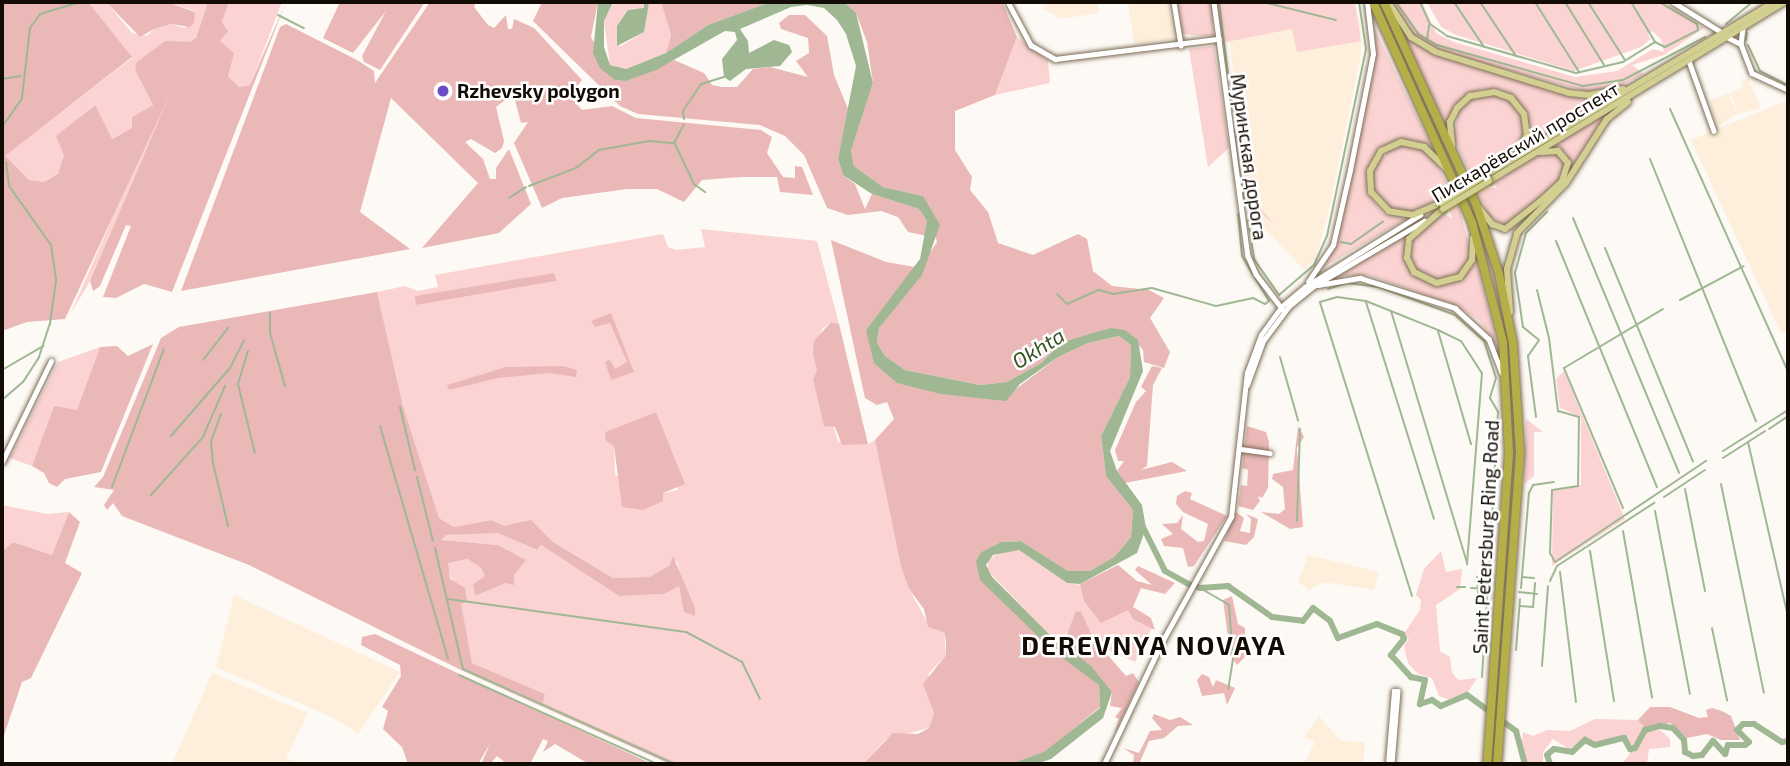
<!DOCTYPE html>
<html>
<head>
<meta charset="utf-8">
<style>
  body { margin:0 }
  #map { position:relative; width:1790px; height:766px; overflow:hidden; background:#fdf9f4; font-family:"Exo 2",sans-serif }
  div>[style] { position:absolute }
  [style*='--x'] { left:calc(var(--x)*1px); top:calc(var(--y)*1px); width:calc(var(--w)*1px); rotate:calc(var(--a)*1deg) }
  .built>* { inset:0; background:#fdefdb }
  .green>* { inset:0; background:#fbd3d2 }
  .forest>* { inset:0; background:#eab8b7 }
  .water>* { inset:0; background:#9fb893 }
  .stream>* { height:2px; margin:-1px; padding:0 1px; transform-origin:1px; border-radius:1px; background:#9fb893 }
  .river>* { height:6px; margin:-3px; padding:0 3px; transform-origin:3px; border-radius:3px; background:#9fb893 }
  .roads { filter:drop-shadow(0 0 2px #7c6c54) drop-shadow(0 0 2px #7c6c54) }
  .minor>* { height:4.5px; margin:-2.25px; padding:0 2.25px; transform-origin:2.25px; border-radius:2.25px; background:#fff }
  .major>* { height:6px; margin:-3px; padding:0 3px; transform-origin:3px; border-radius:3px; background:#d2cf90 }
  .highway>* { height:8px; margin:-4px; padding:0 4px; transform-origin:4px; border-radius:4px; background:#b4af46 }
  .bridges { filter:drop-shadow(0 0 2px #7b762f) drop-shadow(0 0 2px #7b762f) }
  .major-bridge>* { height:6px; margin:-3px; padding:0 3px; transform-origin:3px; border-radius:3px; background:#d2cf90 }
  .dots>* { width:19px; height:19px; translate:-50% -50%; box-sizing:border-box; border:4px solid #fff; border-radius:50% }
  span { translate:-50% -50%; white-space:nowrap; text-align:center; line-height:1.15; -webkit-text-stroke:5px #fff; paint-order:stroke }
  .poi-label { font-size:19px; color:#120c04; font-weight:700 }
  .left { translate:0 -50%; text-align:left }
  .street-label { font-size:19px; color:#120c04 }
  .water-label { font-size:21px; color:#345420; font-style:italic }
  .district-label { font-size:26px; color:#120c04; font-weight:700; letter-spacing:2px }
  .frame { position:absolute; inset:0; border:4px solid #120c04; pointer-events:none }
</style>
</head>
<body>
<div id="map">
  <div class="built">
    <i style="clip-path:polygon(1047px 2px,1097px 2px,1099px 13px,1060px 19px,1043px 8px)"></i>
    <i style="clip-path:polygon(1169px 2px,1174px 39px,1134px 44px,1128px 3px)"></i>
    <i style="clip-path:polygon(1360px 19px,1361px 54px,1330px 206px,1316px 258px,1304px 270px,1251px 214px,1229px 38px)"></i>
    <i style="clip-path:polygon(1748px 78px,1761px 108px,1738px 114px,1731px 92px,1743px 87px,1741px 82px)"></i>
    <i style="clip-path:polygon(1729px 93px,1737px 114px,1718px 126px,1709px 101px)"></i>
    <i style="clip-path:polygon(1788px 100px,1788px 330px,1781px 333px,1691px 140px)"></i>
    <i style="clip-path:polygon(1308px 555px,1379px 572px,1374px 590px,1324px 582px,1309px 590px,1298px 582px)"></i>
    <i style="clip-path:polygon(234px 595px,400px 672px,358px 734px,334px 718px,216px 667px)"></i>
    <i style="clip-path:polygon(212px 673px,308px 713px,286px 758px,302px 764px,172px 764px)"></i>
    <i style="clip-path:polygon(1319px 716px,1341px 741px,1365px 742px,1363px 764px,1304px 764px,1315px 742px,1304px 737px)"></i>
  </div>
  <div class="green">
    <i style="clip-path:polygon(88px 2px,106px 2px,132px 33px,147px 36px,154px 29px,171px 24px,185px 28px,195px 11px,167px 2px,208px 2px,196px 38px,191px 42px,180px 72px,90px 281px,71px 313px,189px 42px,135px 70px,153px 105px,132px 117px,133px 128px,111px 139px,94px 105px,57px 136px,64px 155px,58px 174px,44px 182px,29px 180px,4px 156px,132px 58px)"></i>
    <i style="clip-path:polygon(229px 2px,282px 2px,250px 85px,239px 87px,228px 76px,226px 49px,220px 41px,228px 31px,222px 22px)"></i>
    <i style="clip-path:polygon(613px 2px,644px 2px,644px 8px,637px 12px,633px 8px,618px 27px,617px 45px,621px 46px,644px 32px,649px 2px,661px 2px,671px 35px,666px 53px,626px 69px,610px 65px,604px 21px)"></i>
    <i style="clip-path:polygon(1177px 2px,1212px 2px,1213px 37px,1181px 34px)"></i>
    <i style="clip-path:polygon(1216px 2px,1355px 2px,1361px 41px,1297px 52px,1292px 29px,1221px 43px)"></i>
    <i style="clip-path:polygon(1392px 2px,1422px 2px,1436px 33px,1454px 42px,1575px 77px,1617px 71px,1653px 49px,1664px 52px,1661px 39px,1652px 31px,1647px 34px,1651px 39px,1641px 47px,1574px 71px,1456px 35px,1441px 27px,1427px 2px,1665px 2px,1704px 28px,1664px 55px,1632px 65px,1644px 74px,1612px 90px,1592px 93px,1438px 51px,1412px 35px)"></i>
    <i style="clip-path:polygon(1399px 28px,1434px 55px,1569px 96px,1608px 99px,1528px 146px,1526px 112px,1513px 95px,1499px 89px,1482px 89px,1463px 98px,1446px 127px)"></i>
    <i style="clip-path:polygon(1375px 29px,1431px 146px,1401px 139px,1375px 153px,1366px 175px,1368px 194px,1383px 213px,1406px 219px,1324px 267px,1339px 230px,1371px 78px)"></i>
    <i style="clip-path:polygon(1017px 37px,1048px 61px,1050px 83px,995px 95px)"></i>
    <i style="clip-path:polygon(1214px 46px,1229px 148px,1208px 167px,1189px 49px)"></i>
    <i style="clip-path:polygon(1490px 93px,1513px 103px,1522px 117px,1524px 134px,1505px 160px,1487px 170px,1482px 164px,1480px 173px,1488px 188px,1497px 188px,1494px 183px,1540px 154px,1556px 154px,1565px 164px,1560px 180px,1506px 226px,1489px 216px,1453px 136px,1460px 108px,1472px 97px)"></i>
    <i style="clip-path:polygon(1602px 116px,1604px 117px,1571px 168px,1566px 153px,1554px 146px)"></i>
    <i style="clip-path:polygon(1238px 126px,1247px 126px,1242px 130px,1252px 198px,1273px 223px,1244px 200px,1234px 132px)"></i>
    <i style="clip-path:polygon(1403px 144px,1420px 147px,1436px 161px,1460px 211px,1472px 256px,1456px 277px,1439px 281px,1417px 270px,1411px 257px,1413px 240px,1427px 224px,1444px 214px,1452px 218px,1445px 195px,1437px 193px,1439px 200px,1407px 213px,1394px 212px,1374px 192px,1372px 172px,1381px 155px,1386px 157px,1385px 151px)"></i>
    <i style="clip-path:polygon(evenodd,701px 229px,817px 241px,839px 324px,831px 322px,822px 329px,813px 354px,838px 442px,868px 444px,875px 440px,909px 589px,926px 620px,944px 632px,946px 655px,929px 673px,927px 693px,934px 713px,929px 728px,886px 739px,863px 764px,680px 764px,543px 703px,545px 694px,472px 663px,447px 563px,469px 559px,481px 568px,485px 576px,473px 584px,475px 596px,506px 583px,526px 560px,498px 545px,440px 540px,446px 535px,498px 532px,536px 550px,541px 545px,619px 596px,664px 594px,681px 577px,677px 561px,649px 577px,613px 578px,553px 542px,531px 521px,504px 526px,490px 520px,454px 527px,439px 518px,403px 406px,377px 292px,405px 286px,418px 291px,438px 287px,435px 275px,663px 234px,668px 247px,676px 250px,705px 247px,701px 229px,554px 273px,557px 281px,416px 305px,416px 296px,554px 273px,701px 229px,656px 412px,678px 490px,663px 493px,615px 475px,614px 446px,605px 432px,656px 412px)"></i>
    <i style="clip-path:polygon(1410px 233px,1406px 244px,1413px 274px,1421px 280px,1449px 285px,1477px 263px,1498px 348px,1479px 320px,1455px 305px,1368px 275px,1339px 276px)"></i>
    <i style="clip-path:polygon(100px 347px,77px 411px,54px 407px,32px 466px,10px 458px,58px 362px)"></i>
    <i style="clip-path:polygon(1564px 371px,1625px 519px,1552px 566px,1553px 491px,1581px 485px,1581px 417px,1560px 408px,1556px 379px)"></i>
    <i style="clip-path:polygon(1526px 419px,1543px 432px,1534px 432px,1534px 476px,1524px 484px)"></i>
    <i style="clip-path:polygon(2px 505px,47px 514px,69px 512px,52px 555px,13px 542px,2px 552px)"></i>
    <i style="clip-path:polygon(1005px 550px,1019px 550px,1067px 583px,1090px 586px,1154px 624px,1135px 662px,1067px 632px,1063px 645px,1049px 634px,988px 571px,988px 560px)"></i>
    <i style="clip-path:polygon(1441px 551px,1446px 572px,1462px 569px,1460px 589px,1436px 605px,1440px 651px,1450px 657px,1452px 673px,1459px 680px,1477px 678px,1468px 692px,1448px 699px,1439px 696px,1432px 678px,1418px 674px,1408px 663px,1404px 646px,1409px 639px,1403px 635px,1420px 610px,1421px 600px,1416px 595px,1424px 569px)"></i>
    <i style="clip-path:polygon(1595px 719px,1638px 720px,1645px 728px,1634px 747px,1623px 737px,1594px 743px,1584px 738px,1569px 749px,1553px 739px,1543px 752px,1543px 764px,1528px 764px,1521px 748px,1523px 732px,1533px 736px,1547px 730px,1570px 731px)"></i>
    <i style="clip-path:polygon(1660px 730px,1670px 739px,1670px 747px,1649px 749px,1647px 763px,1622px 764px,1648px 731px)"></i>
  </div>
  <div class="forest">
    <i style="clip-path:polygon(2px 2px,88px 2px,132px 57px,5px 156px,29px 180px,44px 182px,58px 174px,64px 155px,56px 136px,95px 105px,112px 139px,132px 128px,132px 117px,153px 105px,135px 70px,137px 62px,165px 41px,190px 42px,196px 38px,208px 2px,229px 2px,222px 22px,228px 31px,220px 41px,234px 53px,228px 76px,239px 87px,250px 85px,286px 2px,172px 292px,144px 284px,116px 298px,103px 297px,131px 226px,126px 225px,100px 286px,93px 291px,90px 281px,171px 92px,65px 319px,27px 322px,2px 331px)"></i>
    <i style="clip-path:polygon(106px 2px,167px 2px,195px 12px,194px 23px,190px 27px,171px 24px,154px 29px,140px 37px)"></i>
    <i style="clip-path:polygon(340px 2px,425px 2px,380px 70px,364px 62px,362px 56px,386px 11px,353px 53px,323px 38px)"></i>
    <i style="clip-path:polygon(430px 2px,476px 2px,474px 7px,488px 25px,494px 28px,506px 15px,508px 29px,512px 29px,514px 19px,534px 28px,582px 80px,570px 96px,582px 110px,612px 106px,636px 118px,761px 130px,772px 137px,767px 153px,783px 177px,795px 178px,795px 166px,802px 167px,813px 195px,780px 192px,777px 177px,741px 177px,702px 180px,684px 202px,657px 189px,627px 189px,562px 198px,542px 208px,514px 143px,528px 122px,521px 123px,515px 100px,509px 97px,496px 107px,504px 141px,502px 148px,495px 153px,471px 139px,465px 142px,483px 159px,490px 179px,496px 179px,496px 168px,509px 149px,531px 204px,499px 233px,422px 248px,478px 183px,391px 98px,360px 212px,410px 249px,181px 291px,280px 27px,286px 24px,357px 60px,374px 71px,375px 83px)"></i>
    <i style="clip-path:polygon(542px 2px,598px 2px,591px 37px,615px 80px,626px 81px,674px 60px,704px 73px,712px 85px,722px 87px,737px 87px,753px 69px,770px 67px,808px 77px,796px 61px,809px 53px,808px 38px,781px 29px,779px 23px,789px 15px,805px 15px,827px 36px,834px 75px,848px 109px,838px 159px,843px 175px,855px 184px,865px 209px,872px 194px,919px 209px,927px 221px,927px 236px,908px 232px,898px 217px,881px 211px,848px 215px,827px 208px,804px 155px,785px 136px,760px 125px,638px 114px,620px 106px,533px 21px)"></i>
    <i style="clip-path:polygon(661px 2px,770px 2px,708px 25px,666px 53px,671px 35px)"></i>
    <i style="clip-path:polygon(844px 2px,1002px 2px,1017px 37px,995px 95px,955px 111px,955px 150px,972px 177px,970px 190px,988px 212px,998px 243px,1033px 255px,1078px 234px,1087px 239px,1093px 271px,1112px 286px,1149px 290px,1164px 298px,1150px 318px,1170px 352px,1164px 368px,1144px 362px,1143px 350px,1125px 330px,1061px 343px,1041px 363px,1007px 382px,980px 385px,905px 370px,885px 356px,877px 343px,879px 328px,937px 242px,923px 196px,883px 187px,854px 166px,851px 151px,873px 83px,867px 42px,856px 13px)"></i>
    <i style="clip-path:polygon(831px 240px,886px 262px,915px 267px,866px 330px,897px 383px,1012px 392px,1058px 357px,1088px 343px,1119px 336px,1131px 345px,1130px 377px,1101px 436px,1106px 476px,1133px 510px,1131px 537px,1114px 557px,1090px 571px,1068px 571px,1021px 541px,1001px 542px,981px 552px,976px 561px,1099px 685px,1100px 707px,1044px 753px,1010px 764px,863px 764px,893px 733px,918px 734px,929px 728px,934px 713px,923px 684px,946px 655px,946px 641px,944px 632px,928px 627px,924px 609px,909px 589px,901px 566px,875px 440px,894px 419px,887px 402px,877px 405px,865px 398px)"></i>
    <i style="clip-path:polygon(554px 273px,557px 281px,416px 305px,415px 296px)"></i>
    <i style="clip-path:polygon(377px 292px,403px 406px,439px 518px,454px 527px,491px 520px,504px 526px,531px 520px,553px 542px,613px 578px,649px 577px,670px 565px,673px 556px,695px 608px,695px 616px,684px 612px,679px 586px,664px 594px,619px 596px,541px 545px,537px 550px,498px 533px,446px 535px,441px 540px,498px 545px,526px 560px,514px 575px,514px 585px,506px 583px,475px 596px,473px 584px,485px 576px,481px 568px,468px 559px,448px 563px,450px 579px,465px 588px,467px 601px,461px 604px,472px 663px,545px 694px,543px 703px,680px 764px,670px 764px,461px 670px,249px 565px,122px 516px,113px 503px,107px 510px,104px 505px,114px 490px,94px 487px,103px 477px,161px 338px,179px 327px)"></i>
    <i style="clip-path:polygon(611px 313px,634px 372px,611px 380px,605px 362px,610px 360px,615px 369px,627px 362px,610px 323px,595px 327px,591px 321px)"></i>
    <i style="clip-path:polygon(831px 322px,839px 324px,868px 444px,842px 445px,835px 427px,824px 426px,813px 379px,817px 371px,813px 354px,814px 341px)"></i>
    <i style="clip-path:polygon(153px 344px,101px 472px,65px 479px,57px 487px,49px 483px,44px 473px,32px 466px,54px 406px,77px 410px,100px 347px,117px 346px,128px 356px)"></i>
    <i style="clip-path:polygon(563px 366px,577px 370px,576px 377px,549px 373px,498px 378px,449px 390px,447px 385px,506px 367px)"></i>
    <i style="clip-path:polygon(1152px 366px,1162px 368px,1153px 385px,1147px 466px,1141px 470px,1172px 462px,1187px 471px,1125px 483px,1117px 471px,1124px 461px,1118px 461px,1115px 450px,1136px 402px,1146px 391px,1141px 387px)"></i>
    <i style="clip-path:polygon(656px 412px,685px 484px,663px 493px,663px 501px,643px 510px,622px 507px,614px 446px,606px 441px,605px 432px)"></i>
    <i style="clip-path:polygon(1247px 426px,1266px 432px,1269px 442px,1268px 488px,1262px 498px,1258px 496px,1260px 501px,1253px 510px,1238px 506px,1241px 485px,1247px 486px,1248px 470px,1242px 468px)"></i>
    <i style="clip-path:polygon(1298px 426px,1304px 437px,1297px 448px,1303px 527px,1290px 529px,1261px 512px,1279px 514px,1285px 509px,1283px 487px,1272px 479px,1273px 474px,1293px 470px)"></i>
    <i style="clip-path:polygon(1185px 491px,1192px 493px,1190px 499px,1227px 516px,1194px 566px,1188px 567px,1183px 548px,1164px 546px,1161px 539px,1173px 534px,1162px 524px,1177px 523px,1183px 515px,1181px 529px,1198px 542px,1204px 541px,1208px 524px,1183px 512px,1176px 504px,1177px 496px)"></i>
    <i style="clip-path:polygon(69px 512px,80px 522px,65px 563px,82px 573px,31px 678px,22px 682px,2px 741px,2px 552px,13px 542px,52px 555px)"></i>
    <i style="clip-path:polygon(1236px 512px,1244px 518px,1240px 531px,1250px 533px,1251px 519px,1246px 514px,1258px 519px,1254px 537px,1246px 545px,1224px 541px)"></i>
    <i style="clip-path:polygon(1118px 565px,1137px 581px,1152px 585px,1135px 570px,1138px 566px,1175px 583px,1165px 594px,1141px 588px,1133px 607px,1151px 618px,1155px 630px,1133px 619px,1128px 610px,1101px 623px,1084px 601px,1080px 584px)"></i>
    <i style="clip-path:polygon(1232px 596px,1238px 624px,1245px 628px,1245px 657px,1237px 665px,1224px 646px,1228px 637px,1223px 600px)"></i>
    <i style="clip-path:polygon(1076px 611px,1081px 612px,1094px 640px,1102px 638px,1106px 653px,1126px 676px,1133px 673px,1139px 682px,1114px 735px,1119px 719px,1115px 717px,1122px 708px,1110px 706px,1112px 692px,1063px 645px)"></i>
    <i style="clip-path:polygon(375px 634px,453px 671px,652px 764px,589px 764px,555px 744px,543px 752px,548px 741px,543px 739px,530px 764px,507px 764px,497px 756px,490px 764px,481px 764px,490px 744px,478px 764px,408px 764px,402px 747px,383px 729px,388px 711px,382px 707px,401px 676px,400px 665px,361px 645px,362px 637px)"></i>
    <i style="clip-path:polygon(1202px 674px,1209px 677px,1213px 687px,1216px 680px,1235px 688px,1227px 705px,1224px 693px,1202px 696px,1197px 680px)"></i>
    <i style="clip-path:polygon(1650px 707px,1670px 707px,1699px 718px,1708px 717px,1706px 710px,1712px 708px,1722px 711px,1731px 716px,1740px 740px,1721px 740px,1707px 734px,1687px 738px,1670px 723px,1645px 728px,1638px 720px)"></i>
    <i style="clip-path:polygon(1154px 714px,1170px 720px,1180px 717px,1193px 725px,1178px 726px,1164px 738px,1149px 741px,1139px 764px,1133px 764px,1134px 755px,1123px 748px,1139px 753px,1150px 731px,1162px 730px,1152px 718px)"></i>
  </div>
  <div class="water">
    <i style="clip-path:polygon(598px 2px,613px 2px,604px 21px,604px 47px,610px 65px,626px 69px,666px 53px,708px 25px,770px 2px,844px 2px,856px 13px,873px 83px,851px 151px,854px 166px,883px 187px,923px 196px,940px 225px,922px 275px,879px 328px,877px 343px,885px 356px,905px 370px,980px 385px,1007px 382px,1041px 363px,1061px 343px,1083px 336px,1111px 328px,1125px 330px,1138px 340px,1143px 371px,1110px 451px,1117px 471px,1142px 505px,1146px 528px,1137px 553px,1080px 584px,1067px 583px,1019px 550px,993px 555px,986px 565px,992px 577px,1049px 634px,1091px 666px,1112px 692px,1103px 718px,1051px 759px,1036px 764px,1010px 764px,1044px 752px,1100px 708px,1099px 685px,1052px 650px,980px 580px,976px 561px,981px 552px,1001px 542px,1021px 541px,1068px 571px,1090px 571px,1114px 557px,1131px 537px,1133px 510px,1106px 476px,1101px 436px,1130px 377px,1131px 345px,1119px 336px,1088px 343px,1058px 357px,1020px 384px,1006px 401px,941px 394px,897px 383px,874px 363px,866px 330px,920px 259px,927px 221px,919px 209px,872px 194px,843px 175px,838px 159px,856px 66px,846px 34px,837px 20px,824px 8px,807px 5px,791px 7px,740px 29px,748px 41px,749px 53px,774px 40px,789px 45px,792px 52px,780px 66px,746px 69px,730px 81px,724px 77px,722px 59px,737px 40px,735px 32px,725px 31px,656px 70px,626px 81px,615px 80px,600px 68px,593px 53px)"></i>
    <i style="clip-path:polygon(644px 2px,649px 3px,644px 32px,617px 46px,617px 26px,628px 10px,644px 8px)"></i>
  </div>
  <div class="stream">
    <i style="--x:1219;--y:2;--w:73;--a:82.9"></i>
    <i style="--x:1263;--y:2;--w:75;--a:13.9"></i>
    <i style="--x:1396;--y:2;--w:39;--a:55"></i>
    <i style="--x:1418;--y:34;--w:22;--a:30"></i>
    <i style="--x:1437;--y:45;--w:152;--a:15.7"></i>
    <i style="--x:1583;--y:86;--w:40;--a:-8.5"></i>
    <i style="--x:1623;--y:80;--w:93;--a:-27.7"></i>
    <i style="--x:1420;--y:2;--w:24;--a:66"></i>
    <i style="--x:1430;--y:24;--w:21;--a:35"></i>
    <i style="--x:1447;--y:36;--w:134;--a:16"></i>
    <i style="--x:1576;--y:73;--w:48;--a:-13.2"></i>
    <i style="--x:1623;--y:62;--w:38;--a:-32"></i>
    <i style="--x:1655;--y:42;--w:11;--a:27"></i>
    <i style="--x:1665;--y:47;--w:37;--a:-27"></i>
    <i style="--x:1698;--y:30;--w:6;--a:-99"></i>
    <i style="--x:1697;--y:24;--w:44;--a:-149.9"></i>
    <i style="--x:1454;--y:2;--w:54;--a:56.3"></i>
    <i style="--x:1480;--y:2;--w:65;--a:56.3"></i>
    <i style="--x:1535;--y:2;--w:83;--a:57.8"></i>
    <i style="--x:1565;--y:2;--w:74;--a:58.2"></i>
    <i style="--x:1588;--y:2;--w:69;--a:57.5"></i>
    <i style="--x:1631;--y:2;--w:47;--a:59"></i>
    <i style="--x:278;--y:15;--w:29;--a:27"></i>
    <i style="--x:1726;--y:24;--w:34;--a:-40"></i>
    <i style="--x:1427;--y:40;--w:15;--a:-82"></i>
    <i style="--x:1746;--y:40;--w:7;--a:-82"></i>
    <i style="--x:1748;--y:45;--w:29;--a:65"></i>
    <i style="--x:1760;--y:71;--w:31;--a:27"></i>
    <i style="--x:2;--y:79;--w:19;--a:-9"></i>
    <i style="--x:1230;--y:90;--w:26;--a:81"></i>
    <i style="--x:1670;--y:109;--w:287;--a:65.8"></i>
    <i style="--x:684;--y:119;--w:8;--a:-97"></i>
    <i style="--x:683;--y:111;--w:32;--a:-56"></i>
    <i style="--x:701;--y:84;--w:24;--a:-17"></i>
    <i style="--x:2;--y:127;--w:35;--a:-55"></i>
    <i style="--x:22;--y:98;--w:70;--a:-83.5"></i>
    <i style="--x:30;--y:28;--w:17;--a:-54"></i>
    <i style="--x:40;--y:14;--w:42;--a:-16.7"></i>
    <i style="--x:1235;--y:130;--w:71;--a:82.7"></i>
    <i style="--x:675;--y:144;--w:44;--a:64.6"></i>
    <i style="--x:694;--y:184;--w:14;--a:36"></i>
    <i style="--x:2;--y:154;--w:2;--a:63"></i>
    <i style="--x:1650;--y:159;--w:283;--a:68"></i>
    <i style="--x:529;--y:186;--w:50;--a:-21"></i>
    <i style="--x:576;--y:168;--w:29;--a:-38"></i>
    <i style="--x:599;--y:150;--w:51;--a:-10.2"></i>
    <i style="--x:649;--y:141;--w:25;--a:5"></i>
    <i style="--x:674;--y:143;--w:21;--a:-62"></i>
    <i style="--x:509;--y:198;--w:20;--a:-33"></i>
    <i style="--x:1573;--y:218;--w:276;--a:67.4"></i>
    <i style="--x:1248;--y:220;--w:39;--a:81"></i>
    <i style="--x:1254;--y:259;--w:44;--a:55.2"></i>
    <i style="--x:1556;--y:241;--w:266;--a:67.7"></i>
    <i style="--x:1341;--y:242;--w:10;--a:11"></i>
    <i style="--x:1351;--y:244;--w:39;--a:-35"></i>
    <i style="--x:1605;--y:248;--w:231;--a:67.6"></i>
    <i style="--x:1328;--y:289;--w:20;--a:-18"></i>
    <i style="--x:1347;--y:283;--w:32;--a:7"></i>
    <i style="--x:1379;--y:287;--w:81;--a:20.2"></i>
    <i style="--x:1455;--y:315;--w:39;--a:42"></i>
    <i style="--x:1484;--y:341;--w:39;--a:72"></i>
    <i style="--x:1496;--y:378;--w:21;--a:107"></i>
    <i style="--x:1490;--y:398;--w:16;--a:60"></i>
    <i style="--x:1498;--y:412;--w:172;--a:93.3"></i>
    <i style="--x:1537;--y:290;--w:49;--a:76"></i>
    <i style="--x:1549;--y:338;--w:74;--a:83"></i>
    <i style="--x:1558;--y:411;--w:22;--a:16"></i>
    <i style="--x:1579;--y:417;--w:69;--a:90.8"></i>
    <i style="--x:1578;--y:486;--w:26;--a:171"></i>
    <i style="--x:1552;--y:490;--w:63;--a:91.8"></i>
    <i style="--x:1550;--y:553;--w:10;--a:61"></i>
    <i style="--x:1555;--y:562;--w:182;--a:-33.8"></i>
    <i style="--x:1057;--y:294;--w:14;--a:45"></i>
    <i style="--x:1067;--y:304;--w:35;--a:-24"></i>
    <i style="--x:1099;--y:290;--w:15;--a:16"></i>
    <i style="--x:1113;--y:294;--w:39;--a:-9"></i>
    <i style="--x:1152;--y:288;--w:66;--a:15.7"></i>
    <i style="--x:1216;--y:306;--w:38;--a:-12"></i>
    <i style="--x:1253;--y:298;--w:13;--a:27"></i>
    <i style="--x:1265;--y:304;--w:5;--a:-37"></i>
    <i style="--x:1269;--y:301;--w:52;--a:-121"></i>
    <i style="--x:1242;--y:256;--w:42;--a:-95.4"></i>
    <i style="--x:1279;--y:295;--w:46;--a:-40.6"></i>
    <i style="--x:1314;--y:265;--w:32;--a:-66"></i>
    <i style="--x:1327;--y:236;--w:191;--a:-78.2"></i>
    <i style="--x:1366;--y:49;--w:48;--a:-98.5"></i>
    <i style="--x:1680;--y:300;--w:72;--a:-28"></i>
    <i style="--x:1366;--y:302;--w:227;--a:72.6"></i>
    <i style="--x:1391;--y:311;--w:263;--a:73.2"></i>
    <i style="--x:270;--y:313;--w:20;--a:90"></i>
    <i style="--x:270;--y:333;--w:55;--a:74.2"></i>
    <i style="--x:1438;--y:331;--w:118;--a:73.7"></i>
    <i style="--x:248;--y:351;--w:34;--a:107"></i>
    <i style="--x:238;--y:384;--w:71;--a:76.2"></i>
    <i style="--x:1280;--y:357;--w:66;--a:74.1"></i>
    <i style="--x:203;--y:360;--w:41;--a:-52"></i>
    <i style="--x:2;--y:370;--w:48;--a:-30.3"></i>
    <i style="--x:2;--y:400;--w:28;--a:-41"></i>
    <i style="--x:23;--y:382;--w:30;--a:-57"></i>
    <i style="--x:39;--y:357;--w:35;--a:-72"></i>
    <i style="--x:50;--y:324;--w:44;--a:-82.2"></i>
    <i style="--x:56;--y:280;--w:35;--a:-98"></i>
    <i style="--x:51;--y:245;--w:72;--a:-125.4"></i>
    <i style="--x:9;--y:186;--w:24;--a:-97"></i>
    <i style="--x:400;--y:407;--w:65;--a:76.6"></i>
    <i style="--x:221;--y:414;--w:29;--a:110"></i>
    <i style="--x:211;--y:441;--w:22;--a:85"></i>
    <i style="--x:213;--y:463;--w:65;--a:76.6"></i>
    <i style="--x:1536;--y:417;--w:62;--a:-97.5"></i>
    <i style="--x:1528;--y:356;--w:19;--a:-55"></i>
    <i style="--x:1539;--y:340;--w:21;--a:-141"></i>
    <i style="--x:1523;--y:327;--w:55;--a:-98.4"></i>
    <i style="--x:1515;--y:273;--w:41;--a:-74.6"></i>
    <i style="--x:1526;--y:233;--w:30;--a:-45"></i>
    <i style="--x:380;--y:426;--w:243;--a:73.7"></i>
    <i style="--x:1769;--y:429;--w:23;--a:-34"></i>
    <i style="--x:171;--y:436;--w:90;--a:-49.1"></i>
    <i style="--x:230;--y:368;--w:31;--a:-63"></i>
    <i style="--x:1748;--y:442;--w:179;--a:77.1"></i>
    <i style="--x:1723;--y:451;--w:77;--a:-32.2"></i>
    <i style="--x:1723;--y:458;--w:50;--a:-32.7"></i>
    <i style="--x:417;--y:477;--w:66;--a:76"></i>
    <i style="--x:1721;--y:484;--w:213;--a:78.4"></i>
    <i style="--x:112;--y:487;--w:147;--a:-69.4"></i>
    <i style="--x:1685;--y:489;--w:104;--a:78.9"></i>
    <i style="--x:151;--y:495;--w:78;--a:-48.1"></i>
    <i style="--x:203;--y:437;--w:56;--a:-66.7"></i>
    <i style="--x:1664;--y:497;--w:49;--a:-33.4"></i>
    <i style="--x:1623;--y:508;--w:152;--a:-112.9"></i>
    <i style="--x:1564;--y:368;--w:115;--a:-30.8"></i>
    <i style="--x:1655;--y:511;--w:186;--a:79.2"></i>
    <i style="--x:1297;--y:521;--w:92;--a:-88.1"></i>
    <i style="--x:1623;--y:531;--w:169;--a:80.1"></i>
    <i style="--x:435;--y:548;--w:124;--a:77"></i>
    <i style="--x:463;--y:669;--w:231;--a:24.2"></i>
    <i style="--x:1590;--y:551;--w:152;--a:80.9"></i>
    <i style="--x:1560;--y:572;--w:131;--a:83"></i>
    <i style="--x:1477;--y:577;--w:26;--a:86"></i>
    <i style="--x:1479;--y:603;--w:7;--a:0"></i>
    <i style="--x:1522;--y:577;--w:12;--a:5"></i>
    <i style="--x:1550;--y:581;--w:17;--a:-65"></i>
    <i style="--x:1557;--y:566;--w:116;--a:-33"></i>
    <i style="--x:1457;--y:587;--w:8;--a:0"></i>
    <i style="--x:1200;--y:588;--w:34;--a:30"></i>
    <i style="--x:1229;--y:605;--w:54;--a:85.8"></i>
    <i style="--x:1233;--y:659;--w:30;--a:99"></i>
    <i style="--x:1471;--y:588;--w:17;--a:3"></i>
    <i style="--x:1521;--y:588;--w:95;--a:-85.2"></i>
    <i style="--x:1529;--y:493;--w:9;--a:-63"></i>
    <i style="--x:1533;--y:485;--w:21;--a:-8"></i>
    <i style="--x:1519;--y:592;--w:18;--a:6"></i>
    <i style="--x:1412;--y:596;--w:308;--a:-107.4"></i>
    <i style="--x:1320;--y:302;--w:18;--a:-16"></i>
    <i style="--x:1337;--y:297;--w:29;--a:8"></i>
    <i style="--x:1366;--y:301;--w:78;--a:21.9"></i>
    <i style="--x:1438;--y:330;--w:25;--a:26"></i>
    <i style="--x:1461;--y:341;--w:38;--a:57"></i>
    <i style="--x:1482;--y:373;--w:192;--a:94.5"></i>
    <i style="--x:448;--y:599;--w:240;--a:7.9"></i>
    <i style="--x:686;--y:632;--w:64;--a:28.2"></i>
    <i style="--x:742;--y:662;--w:41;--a:64.1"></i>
    <i style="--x:1520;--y:606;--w:13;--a:4"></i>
    <i style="--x:1533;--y:607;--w:24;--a:-85"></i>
    <i style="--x:1712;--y:628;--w:74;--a:78.2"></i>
    <i style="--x:1516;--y:650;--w:51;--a:-85.5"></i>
    <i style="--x:1542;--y:666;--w:80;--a:-85.7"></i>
    <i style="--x:459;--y:675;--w:217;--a:24.2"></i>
    <i style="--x:1482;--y:677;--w:81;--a:-86.5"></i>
  </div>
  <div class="river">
    <i style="--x:1142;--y:525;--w:51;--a:63.4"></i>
    <i style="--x:1165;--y:571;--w:26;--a:29"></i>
    <i style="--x:1188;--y:584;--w:13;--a:18"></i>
    <i style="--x:1200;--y:588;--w:28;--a:-4"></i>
    <i style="--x:1228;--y:586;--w:54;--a:35.2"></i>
    <i style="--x:1272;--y:617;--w:31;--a:7"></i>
    <i style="--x:1303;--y:621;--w:16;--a:-52"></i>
    <i style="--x:1313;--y:608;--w:21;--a:37"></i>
    <i style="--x:1330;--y:621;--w:19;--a:65"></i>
    <i style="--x:1338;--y:638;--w:41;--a:-19.7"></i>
    <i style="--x:1377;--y:624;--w:27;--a:22"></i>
    <i style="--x:1402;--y:634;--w:5;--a:68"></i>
    <i style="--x:1404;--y:639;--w:21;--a:129"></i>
    <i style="--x:1391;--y:655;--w:30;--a:48"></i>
    <i style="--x:1411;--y:677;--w:14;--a:12"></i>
    <i style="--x:1425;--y:680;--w:25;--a:102"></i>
    <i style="--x:1420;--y:704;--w:13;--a:-18"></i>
    <i style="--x:1432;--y:700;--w:11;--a:34"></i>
    <i style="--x:1441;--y:706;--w:28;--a:-23"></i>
    <i style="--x:1467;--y:695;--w:61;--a:36.3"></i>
    <i style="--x:1516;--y:731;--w:34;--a:75"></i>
    <i style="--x:1550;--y:764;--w:9;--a:-108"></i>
    <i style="--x:1547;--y:755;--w:9;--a:-41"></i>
    <i style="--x:1554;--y:749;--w:18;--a:9"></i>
    <i style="--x:1572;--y:752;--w:18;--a:-43"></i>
    <i style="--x:1585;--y:740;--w:11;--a:27"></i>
    <i style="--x:1595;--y:745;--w:30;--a:-14"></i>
    <i style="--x:1624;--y:738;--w:13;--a:61"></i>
    <i style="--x:1630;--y:749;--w:5;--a:-11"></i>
    <i style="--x:1635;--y:748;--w:21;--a:-61"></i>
    <i style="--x:1645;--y:730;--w:16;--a:-15"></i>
    <i style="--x:1660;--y:726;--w:13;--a:9"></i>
    <i style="--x:1673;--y:728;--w:16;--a:47"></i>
    <i style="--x:1684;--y:740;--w:12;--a:85"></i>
    <i style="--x:1685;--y:752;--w:9;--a:27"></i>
    <i style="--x:1693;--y:756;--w:9;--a:-6"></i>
    <i style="--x:1702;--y:755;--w:18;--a:-52"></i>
    <i style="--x:1713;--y:741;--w:18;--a:47"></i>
    <i style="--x:1725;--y:754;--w:9;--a:-72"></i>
    <i style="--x:1728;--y:745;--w:17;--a:0"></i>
    <i style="--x:1745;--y:745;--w:5;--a:-37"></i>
    <i style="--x:1749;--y:742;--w:17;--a:-135"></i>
    <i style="--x:1737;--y:730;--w:8;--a:-45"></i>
    <i style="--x:1743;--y:724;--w:11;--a:0"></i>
    <i style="--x:1754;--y:724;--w:33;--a:33"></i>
    <i style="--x:1782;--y:742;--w:6;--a:-9"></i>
  </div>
  <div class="roads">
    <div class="minor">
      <i style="--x:1008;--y:2;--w:49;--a:61.9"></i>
      <i style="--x:1031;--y:45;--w:28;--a:30"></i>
      <i style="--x:1055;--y:59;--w:165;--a:-7"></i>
      <i style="--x:1174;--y:2;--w:44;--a:80.8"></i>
      <i style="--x:1214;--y:2;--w:256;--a:82.4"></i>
      <i style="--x:1248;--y:256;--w:20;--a:66"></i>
      <i style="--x:1256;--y:274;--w:46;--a:52.9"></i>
      <i style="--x:1673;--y:2;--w:59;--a:31.8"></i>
      <i style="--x:1743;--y:28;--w:16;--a:97"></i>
      <i style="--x:1741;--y:44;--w:31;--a:69"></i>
      <i style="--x:1752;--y:73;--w:40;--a:25"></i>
      <i style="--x:1727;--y:37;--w:16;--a:27"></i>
      <i style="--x:1689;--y:61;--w:74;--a:70.3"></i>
      <i style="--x:1308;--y:282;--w:45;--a:-56"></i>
      <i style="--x:1333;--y:245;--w:77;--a:-77.2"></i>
      <i style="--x:1350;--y:170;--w:118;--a:-78.8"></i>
      <i style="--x:1373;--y:54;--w:52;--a:-96.6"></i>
      <i style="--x:1318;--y:285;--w:43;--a:-9.5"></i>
      <i style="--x:1360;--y:278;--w:100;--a:17.5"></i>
      <i style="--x:1455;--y:308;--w:46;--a:42.4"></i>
      <i style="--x:1489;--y:339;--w:36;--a:69"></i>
      <i style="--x:1247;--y:385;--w:47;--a:-70"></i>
      <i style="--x:1263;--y:341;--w:44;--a:-53.4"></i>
      <i style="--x:1289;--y:306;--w:32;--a:-39"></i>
      <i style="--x:1314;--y:286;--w:128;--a:-30.6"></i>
      <i style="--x:1241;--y:449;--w:29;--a:8"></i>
      <i style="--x:2;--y:462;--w:112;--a:-64.1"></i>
      <i style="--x:1104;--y:764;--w:137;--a:-64.6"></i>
      <i style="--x:1163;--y:640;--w:141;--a:-61.1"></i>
      <i style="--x:1231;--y:517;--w:145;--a:-83.7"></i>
      <i style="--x:1247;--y:373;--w:40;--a:-69.8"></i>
      <i style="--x:1261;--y:335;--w:34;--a:-54"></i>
      <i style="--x:1281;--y:307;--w:31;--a:-40"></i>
      <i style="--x:1305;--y:287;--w:136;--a:-32.1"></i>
      <i style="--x:1388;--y:764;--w:73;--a:-85.3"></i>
      <i style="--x:1394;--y:691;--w:4;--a:0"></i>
      <i style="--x:1398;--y:691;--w:73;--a:94.7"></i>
    </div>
    <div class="major">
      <i style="--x:1388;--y:2;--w:42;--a:56.7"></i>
      <i style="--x:1411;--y:37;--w:29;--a:31"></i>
      <i style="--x:1436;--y:52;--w:139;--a:17.1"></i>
      <i style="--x:1569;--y:93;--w:20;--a:6"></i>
      <i style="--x:1589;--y:95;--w:35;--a:-10"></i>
      <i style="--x:1452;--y:146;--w:24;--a:-95"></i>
      <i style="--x:1450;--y:122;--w:16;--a:-63"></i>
      <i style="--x:1457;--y:108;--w:18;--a:-43"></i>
      <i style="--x:1470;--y:96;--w:24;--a:-9"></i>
      <i style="--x:1494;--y:92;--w:18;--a:19"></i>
      <i style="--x:1511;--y:98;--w:21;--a:51"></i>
      <i style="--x:1524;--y:114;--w:21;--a:82"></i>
      <i style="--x:1527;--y:135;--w:21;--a:118"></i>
      <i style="--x:1486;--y:175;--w:336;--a:-31"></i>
      <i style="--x:1489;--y:181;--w:346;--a:-31.2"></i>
      <i style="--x:1441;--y:203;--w:30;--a:157"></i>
      <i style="--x:1413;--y:215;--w:24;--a:-171"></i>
      <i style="--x:1389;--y:211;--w:26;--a:-133"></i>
      <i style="--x:1371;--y:192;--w:21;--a:-93"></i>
      <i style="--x:1370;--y:171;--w:23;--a:-61"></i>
      <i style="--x:1381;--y:151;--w:22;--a:-24"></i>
      <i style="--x:1401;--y:142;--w:24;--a:12"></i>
      <i style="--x:1424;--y:147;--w:30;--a:44"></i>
      <i style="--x:1479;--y:208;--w:21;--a:51"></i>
      <i style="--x:1492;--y:224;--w:14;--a:21"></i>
      <i style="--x:1505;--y:229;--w:48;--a:-38.3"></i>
      <i style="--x:1543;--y:199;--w:26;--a:-43"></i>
      <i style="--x:1562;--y:181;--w:19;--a:-72"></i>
      <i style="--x:1568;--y:163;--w:16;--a:-130"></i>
      <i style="--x:1558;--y:151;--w:18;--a:177"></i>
      <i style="--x:1443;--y:209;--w:45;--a:138.6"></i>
      <i style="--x:1409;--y:239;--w:19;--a:96"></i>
      <i style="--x:1407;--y:258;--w:16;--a:63"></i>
      <i style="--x:1414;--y:272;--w:25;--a:26"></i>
      <i style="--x:1437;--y:283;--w:24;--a:-15"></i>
      <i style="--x:1460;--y:277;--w:21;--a:-55"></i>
      <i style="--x:1472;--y:260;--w:22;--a:-87"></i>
      <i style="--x:1510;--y:312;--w:43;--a:-94"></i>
      <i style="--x:1507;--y:269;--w:37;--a:-74"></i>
      <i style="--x:1517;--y:233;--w:70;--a:-45.6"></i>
      <i style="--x:1566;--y:183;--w:76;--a:-57.4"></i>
      <i style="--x:1607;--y:119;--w:27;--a:-39"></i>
    </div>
    <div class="highway">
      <i style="--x:1373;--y:2;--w:241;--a:65.8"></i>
      <i style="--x:1472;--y:222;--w:124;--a:75.5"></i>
      <i style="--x:1503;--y:342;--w:111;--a:86.9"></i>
      <i style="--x:1509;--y:453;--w:312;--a:94"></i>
      <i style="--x:1384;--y:2;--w:222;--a:65.5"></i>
      <i style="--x:1476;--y:204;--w:74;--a:71.8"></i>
      <i style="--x:1499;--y:274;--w:71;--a:78.7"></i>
      <i style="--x:1513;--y:344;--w:109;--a:86.3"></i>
      <i style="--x:1520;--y:453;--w:312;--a:94.2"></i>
    </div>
  </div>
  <div class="bridges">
    <div class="major-bridge">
      <i style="--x:1441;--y:203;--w:53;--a:-31.9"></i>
      <i style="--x:1443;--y:209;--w:54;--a:-31.3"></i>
    </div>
  </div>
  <div class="dots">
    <i style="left:443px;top:91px;background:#6c4cc5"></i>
  </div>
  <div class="poi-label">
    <span class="left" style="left:457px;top:91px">Rzhevsky polygon</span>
  </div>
  <div class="street-label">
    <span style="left:1525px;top:142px;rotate:-31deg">Пискарёвский проспект</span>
    <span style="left:1249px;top:157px;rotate:82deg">Муринская дорога</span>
    <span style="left:1486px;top:537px;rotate:-87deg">Saint Petersburg Ring Road</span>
  </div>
  <div class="water-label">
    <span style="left:1038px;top:348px;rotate:-32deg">Okhta</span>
  </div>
  <div class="district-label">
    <span style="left:1154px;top:645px">DEREVNYA NOVAYA</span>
  </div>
  <div class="frame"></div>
</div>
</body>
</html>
